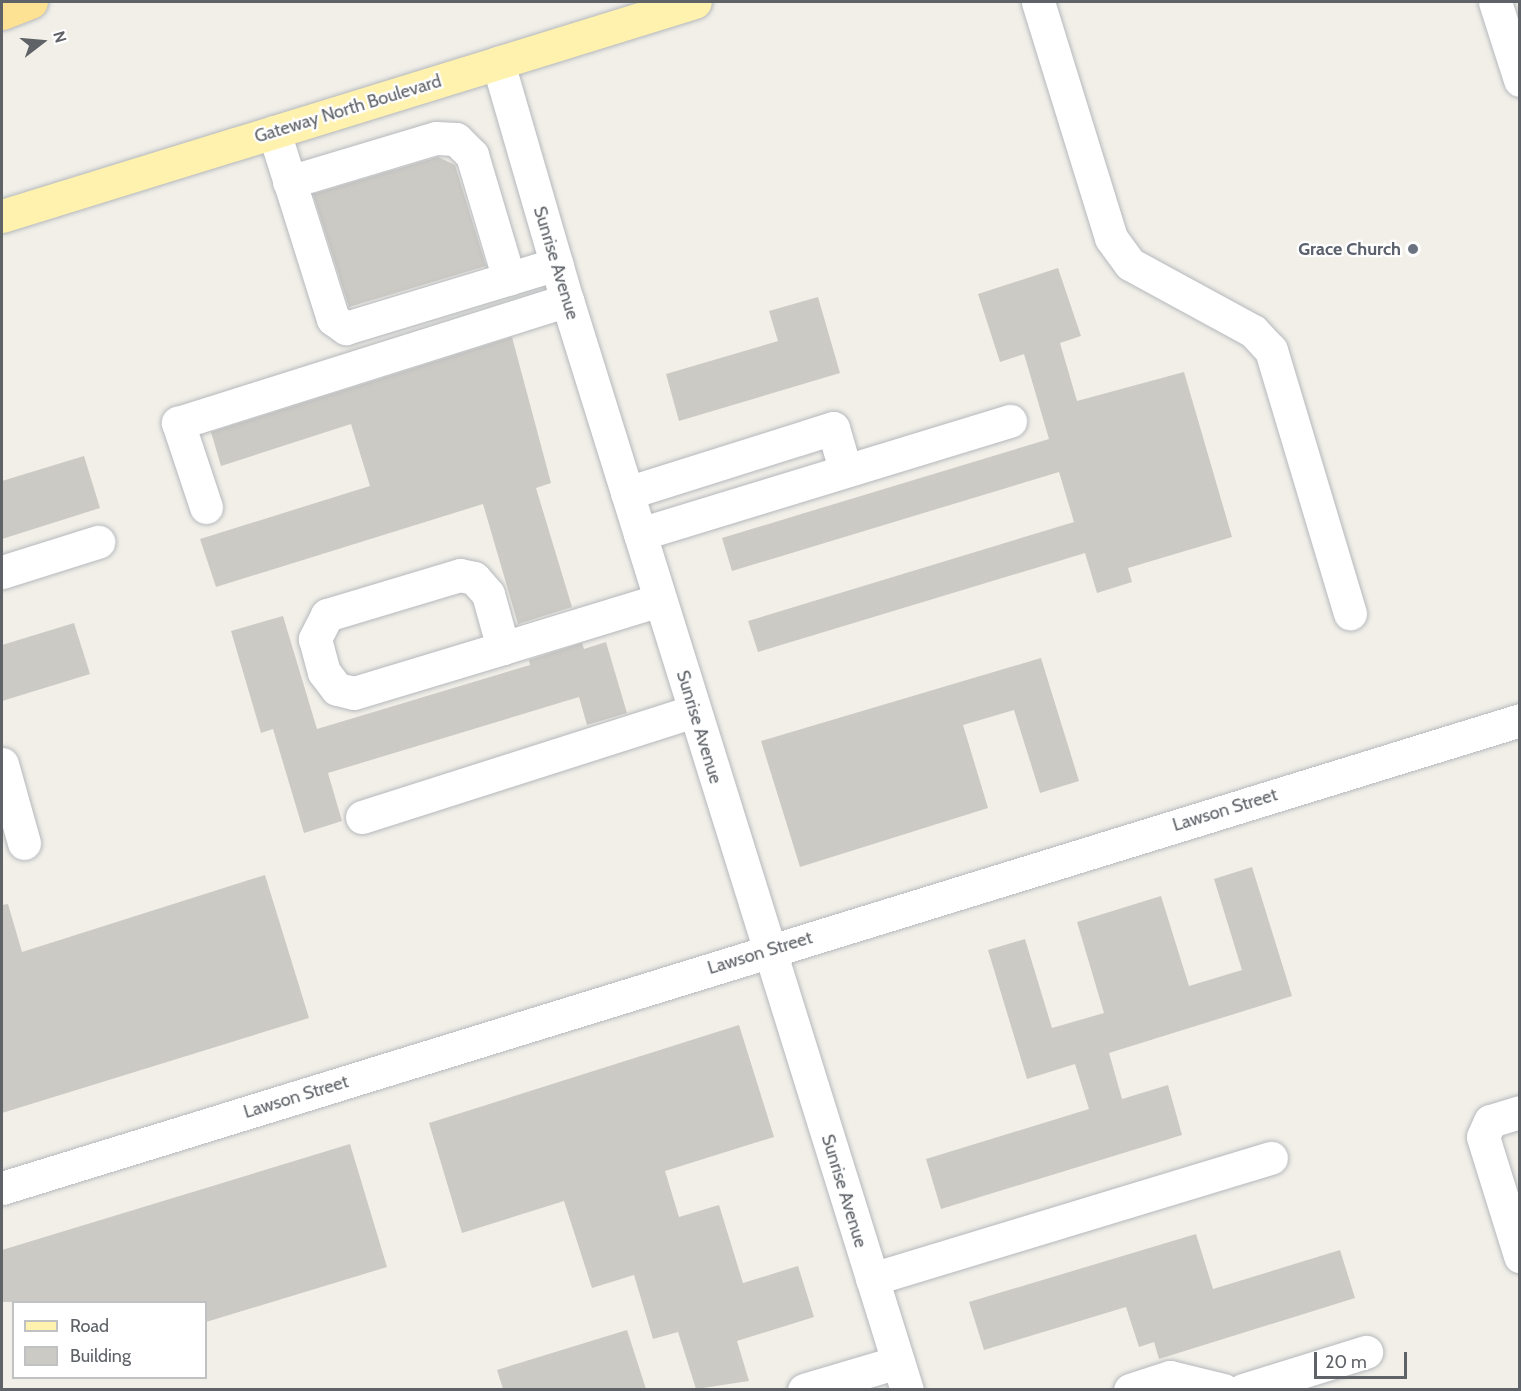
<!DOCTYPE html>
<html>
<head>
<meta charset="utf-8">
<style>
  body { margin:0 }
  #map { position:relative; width:1521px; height:1391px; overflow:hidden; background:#f1efe8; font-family:Cabin,sans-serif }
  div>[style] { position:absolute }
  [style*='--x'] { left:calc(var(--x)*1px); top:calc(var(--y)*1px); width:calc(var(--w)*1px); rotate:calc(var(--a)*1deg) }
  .building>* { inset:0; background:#cccac5 }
  .roads { filter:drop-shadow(0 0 2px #b5b8bc) drop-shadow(0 0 2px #b5b8bc) }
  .minor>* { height:33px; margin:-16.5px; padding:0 16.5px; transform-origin:16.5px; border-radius:16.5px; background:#fff }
  .major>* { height:33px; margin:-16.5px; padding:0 16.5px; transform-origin:16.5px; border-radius:16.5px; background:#fff2af }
  .highway>* { height:33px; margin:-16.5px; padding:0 16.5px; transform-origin:16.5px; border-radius:16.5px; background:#fde293 }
  .dots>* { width:16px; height:16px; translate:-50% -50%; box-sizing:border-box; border:3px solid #fff; border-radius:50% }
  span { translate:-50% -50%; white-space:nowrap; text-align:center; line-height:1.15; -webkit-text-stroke:4.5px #fff; paint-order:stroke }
  .street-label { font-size:18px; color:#5f6368 }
  .worship-label { font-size:18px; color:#5b616d; font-weight:700 }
  .right { translate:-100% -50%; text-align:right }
  .frame { position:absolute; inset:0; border:3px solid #5f6368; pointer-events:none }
  .legend { position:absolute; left:12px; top:1301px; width:195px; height:78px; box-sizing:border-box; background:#fff; border:2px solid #bfc1c3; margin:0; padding:8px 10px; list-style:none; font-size:18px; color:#5f6368 }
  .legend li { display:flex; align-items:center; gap:12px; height:30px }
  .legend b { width:30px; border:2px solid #bfc1c3 }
  .north { position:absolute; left:12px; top:12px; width:60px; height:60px; -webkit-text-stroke:4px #fff; paint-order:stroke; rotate:74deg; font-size:16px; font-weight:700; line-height:24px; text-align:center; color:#5f6368 }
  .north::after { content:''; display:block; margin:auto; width:21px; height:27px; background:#5f6368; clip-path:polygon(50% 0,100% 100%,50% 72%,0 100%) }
  .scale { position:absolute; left:1314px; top:1352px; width:93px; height:27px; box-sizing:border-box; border:3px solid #5f6368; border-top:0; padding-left:8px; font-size:18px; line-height:21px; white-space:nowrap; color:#5f6368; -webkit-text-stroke:4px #fff; paint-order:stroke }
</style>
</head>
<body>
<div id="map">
  <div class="building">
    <i style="clip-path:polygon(438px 157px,455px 165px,486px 266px,349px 307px,313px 194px)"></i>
    <i style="clip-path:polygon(1058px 268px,1081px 336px,1060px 343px,1077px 401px,1184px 372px,1232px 537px,1128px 568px,1132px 582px,1097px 593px,1085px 553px,758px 652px,748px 621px,1074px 522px,1059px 472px,732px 571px,722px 538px,1049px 439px,1024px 354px,1000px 362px,978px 294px)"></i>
    <i style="clip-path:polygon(818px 297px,840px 373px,679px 421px,666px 374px,778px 341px,769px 311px)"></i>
    <i style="clip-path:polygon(512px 337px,551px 483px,536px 488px,572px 607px,518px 624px,483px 504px,216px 587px,200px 539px,370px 486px,351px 424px,221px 466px,211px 432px)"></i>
    <i style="clip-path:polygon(84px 456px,100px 508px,2px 539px,2px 481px)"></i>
    <i style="clip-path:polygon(283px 616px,317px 729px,530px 665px,529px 660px,582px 643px,584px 649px,606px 642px,627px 713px,587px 725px,579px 697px,328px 773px,342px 821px,304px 833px,273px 729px,261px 733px,231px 631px)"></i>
    <i style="clip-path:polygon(74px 623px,90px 674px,2px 701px,2px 645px)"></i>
    <i style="clip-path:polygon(1041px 658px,1079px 781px,1040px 793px,1014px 710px,963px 725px,988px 808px,800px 867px,761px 741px)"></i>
    <i style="clip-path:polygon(1252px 867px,1292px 996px,1109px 1053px,1122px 1099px,1168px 1085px,1182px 1135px,941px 1209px,926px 1159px,1089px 1109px,1075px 1064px,1027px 1079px,988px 950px,1025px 939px,1052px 1028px,1104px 1013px,1077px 922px,1161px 896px,1189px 986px,1242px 970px,1214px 879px)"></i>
    <i style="clip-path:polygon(265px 875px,309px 1018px,2px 1113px,2px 905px,8px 904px,22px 952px)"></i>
    <i style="clip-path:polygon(739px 1025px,774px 1137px,665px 1171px,679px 1217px,719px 1205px,743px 1283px,798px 1266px,814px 1317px,737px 1341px,749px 1381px,696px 1389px,678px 1332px,653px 1339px,634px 1275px,592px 1288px,564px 1201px,462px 1233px,429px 1123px)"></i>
    <i style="clip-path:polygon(350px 1144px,387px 1267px,206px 1322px,206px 1302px,2px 1302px,2px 1250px)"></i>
    <i style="clip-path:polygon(1196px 1234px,1213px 1289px,1340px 1250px,1355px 1298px,1159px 1359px,1154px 1342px,1139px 1347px,1126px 1307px,984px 1350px,969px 1302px)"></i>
    <i style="clip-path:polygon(627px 1330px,646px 1389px,503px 1389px,497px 1370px)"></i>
  </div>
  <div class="roads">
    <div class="minor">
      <i style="--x:1038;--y:2;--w:247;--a:72.8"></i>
      <i style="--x:1111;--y:238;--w:32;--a:54"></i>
      <i style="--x:1130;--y:264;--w:140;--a:28.6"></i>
      <i style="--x:1253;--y:331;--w:26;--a:47"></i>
      <i style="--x:1271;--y:350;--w:275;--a:73.3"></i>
      <i style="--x:1495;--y:2;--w:82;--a:72.2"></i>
      <i style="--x:498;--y:63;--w:247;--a:73.8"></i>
      <i style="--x:567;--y:300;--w:1142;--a:72.68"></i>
      <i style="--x:274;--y:132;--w:196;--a:72.5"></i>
      <i style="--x:333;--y:319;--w:16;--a:35"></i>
      <i style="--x:346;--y:328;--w:220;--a:-16.9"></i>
      <i style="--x:289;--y:182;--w:153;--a:-16.7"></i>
      <i style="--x:436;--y:138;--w:20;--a:3"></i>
      <i style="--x:456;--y:139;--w:23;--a:45"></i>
      <i style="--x:472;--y:155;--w:129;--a:73.4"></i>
      <i style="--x:627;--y:493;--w:216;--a:-17.5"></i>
      <i style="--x:833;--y:428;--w:43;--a:73.7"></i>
      <i style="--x:206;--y:507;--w:89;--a:-108.4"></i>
      <i style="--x:178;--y:423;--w:408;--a:-17.5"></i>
      <i style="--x:640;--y:534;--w:387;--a:-17"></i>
      <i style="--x:2;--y:572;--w:101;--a:-17.4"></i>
      <i style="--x:503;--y:648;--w:56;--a:-105.5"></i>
      <i style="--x:488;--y:594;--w:21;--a:-131"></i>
      <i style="--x:474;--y:578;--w:14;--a:-168"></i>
      <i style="--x:460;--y:575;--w:139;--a:163.3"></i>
      <i style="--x:327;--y:615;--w:27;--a:117"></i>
      <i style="--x:315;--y:639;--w:34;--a:75"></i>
      <i style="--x:324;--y:672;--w:21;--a:53"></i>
      <i style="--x:337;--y:689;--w:17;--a:13"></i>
      <i style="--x:354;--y:693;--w:156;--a:-16.8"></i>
      <i style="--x:503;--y:648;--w:164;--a:-17"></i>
      <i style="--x:2;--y:764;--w:82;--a:74.4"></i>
      <i style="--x:362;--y:817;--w:349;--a:-17.7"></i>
      <i style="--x:1520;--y:1112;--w:31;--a:163"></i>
      <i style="--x:1490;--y:1121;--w:17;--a:114"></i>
      <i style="--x:1483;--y:1137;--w:125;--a:72.7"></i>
      <i style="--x:2;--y:1188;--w:1589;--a:-17.13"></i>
      <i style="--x:872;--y:1279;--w:417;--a:-16.9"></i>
      <i style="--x:804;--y:1390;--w:98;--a:-16.6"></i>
      <i style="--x:1130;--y:1390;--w:42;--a:-18"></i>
      <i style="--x:1170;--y:1377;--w:55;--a:13.8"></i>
      <i style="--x:1243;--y:1390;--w:129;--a:-17.2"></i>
    </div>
    <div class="major">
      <i style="--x:2;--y:216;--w:725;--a:-17.16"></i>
    </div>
    <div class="highway">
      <i style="--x:2;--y:13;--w:31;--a:-21"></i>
    </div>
  </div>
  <div class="dots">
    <i style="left:1413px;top:249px;background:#6b7280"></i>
  </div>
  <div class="street-label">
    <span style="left:348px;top:109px;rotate:-17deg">Gateway North Boulevard</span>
    <span style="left:556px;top:263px;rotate:73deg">Sunrise Avenue</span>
    <span style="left:699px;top:727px;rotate:73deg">Sunrise Avenue</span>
    <span style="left:1225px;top:810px;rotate:-17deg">Lawson Street</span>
    <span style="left:760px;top:953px;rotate:-17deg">Lawson Street</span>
    <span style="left:296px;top:1097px;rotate:-17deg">Lawson Street</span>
    <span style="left:844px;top:1191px;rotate:73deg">Sunrise Avenue</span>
  </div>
  <div class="worship-label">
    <span class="right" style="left:1401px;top:249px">Grace Church</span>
  </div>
  <div class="frame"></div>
  <ul class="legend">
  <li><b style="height:8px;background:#fff2af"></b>Road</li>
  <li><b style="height:16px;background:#cccac5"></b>Building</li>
  </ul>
  <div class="north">N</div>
  <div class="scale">20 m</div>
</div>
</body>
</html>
